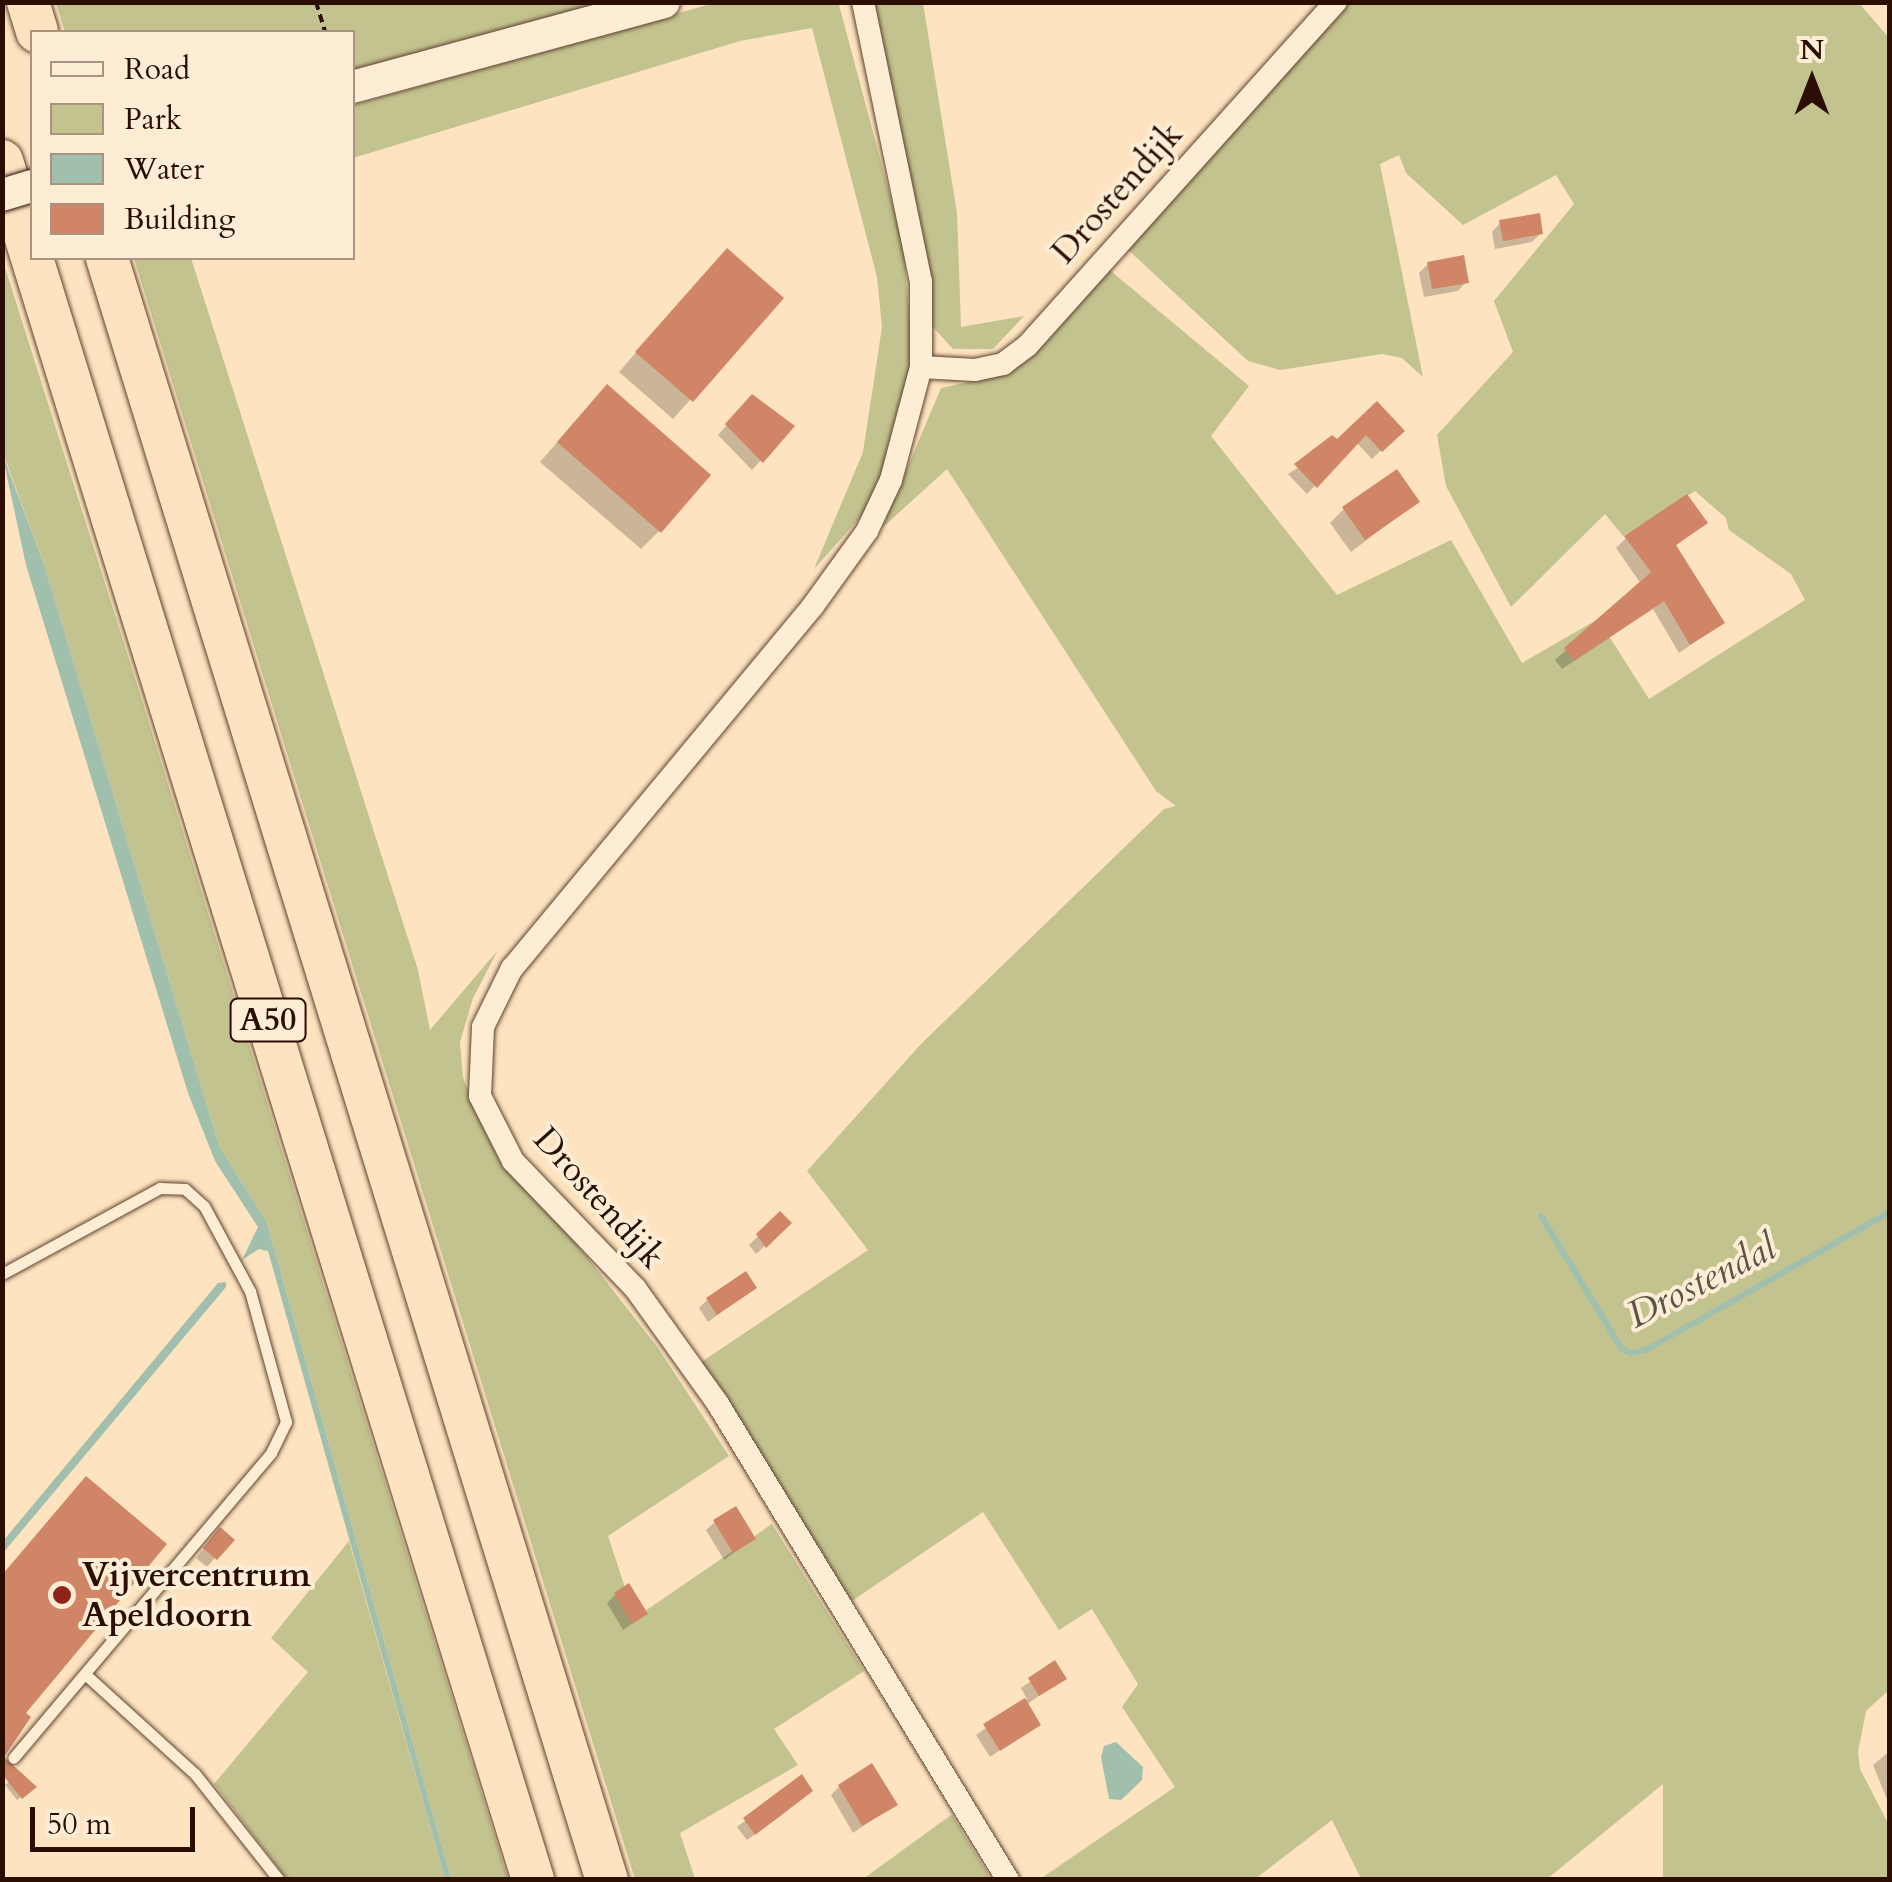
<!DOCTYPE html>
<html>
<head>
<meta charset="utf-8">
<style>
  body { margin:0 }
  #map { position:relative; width:1892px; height:1882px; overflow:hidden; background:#fde3bf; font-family:Cardo,serif }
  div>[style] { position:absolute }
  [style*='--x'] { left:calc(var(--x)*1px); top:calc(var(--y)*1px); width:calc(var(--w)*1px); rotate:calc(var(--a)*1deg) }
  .green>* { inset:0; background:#c3c38f }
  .water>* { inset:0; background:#a0bfad }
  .shadow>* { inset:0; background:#0003 }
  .stream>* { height:6px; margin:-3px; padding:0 3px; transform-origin:3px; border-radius:3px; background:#a0bfad }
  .building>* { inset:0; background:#d08567 }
  .path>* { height:4px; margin-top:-2px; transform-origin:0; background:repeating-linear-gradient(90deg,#2b0d01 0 8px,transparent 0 13px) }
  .roads { filter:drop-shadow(0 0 2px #604230) drop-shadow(0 0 2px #604230) }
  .lane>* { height:11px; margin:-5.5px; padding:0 5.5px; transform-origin:5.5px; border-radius:5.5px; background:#feedd5 }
  .street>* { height:22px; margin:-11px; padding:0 11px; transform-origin:11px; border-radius:11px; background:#feedd5 }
  .secondary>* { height:32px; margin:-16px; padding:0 16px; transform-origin:16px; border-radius:16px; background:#feedd5 }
  .highway>* { height:42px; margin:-21px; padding:0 21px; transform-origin:21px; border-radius:21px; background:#fde3bf }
  .bridges { filter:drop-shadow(0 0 2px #2b0d01) drop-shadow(0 0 2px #2b0d01) }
  .secondary-bridge>* { height:32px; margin:-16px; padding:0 16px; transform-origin:16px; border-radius:16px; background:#feedd5 }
  .dots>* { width:28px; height:28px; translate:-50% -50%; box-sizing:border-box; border:5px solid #feedd5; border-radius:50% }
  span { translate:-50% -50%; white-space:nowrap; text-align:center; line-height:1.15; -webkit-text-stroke:8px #feedd5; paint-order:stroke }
  .shield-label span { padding:2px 8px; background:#feedd5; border:2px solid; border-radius:8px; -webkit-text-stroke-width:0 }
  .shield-label { font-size:32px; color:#2b0d01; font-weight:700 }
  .street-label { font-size:35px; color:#2b0d01 }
  .poi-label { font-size:35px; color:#2b0d01; font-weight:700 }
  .left { translate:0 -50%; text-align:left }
  .water-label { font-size:38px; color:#5a5446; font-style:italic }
  .frame { position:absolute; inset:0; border:5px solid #2b0d01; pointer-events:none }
  .legend { position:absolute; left:30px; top:30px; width:325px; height:230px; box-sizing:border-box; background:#feedd5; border:2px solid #aa9380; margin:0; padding:12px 18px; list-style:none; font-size:30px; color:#2b0d01 }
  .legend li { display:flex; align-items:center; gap:20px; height:50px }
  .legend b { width:50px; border:2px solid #aa9380 }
  .north { position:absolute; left:1762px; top:30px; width:100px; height:100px; -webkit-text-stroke:8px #feedd5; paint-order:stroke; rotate:0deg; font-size:28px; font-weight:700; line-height:40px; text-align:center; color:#2b0d01 }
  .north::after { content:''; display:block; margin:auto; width:35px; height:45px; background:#2b0d01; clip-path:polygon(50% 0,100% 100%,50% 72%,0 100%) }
  .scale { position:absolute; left:30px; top:1807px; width:165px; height:45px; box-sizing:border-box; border:5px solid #2b0d01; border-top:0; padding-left:12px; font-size:30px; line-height:35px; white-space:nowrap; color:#2b0d01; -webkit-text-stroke:8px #feedd5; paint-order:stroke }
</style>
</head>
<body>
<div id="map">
  <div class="green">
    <i style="clip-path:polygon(56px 3px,604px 3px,353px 71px,352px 32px,65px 32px)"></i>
    <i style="clip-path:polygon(714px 3px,839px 5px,903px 244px,913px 355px,896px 450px,864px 513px,814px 569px,863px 452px,882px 327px,877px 277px,812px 28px,740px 41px,353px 158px,353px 105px)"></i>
    <i style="clip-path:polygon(867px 3px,923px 3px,957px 213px,961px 327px,1024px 316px,993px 349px,953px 349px,933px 327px)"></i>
    <i style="clip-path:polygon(1342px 3px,1859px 3px,1890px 39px,1890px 1689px,1866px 1711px,1858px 1752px,1860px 1769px,1889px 1825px,1889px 1879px,1663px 1879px,1663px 1784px,1547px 1879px,1361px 1879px,1332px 1820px,1255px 1879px,1040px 1879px,1175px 1787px,1122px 1707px,1138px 1684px,1092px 1609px,1059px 1630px,983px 1512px,852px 1601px,700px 1363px,868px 1250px,807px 1171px,921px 1044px,1164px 809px,1176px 806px,1156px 791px,947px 469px,882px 528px,941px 388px,1011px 373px,1106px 267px,1249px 386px,1211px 436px,1337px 595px,1451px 540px,1522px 663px,1598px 619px,1649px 699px,1805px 600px,1791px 574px,1729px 530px,1726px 518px,1695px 491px,1623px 536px,1605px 514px,1511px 607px,1446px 486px,1437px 435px,1513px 352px,1494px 301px,1574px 204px,1556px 175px,1463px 225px,1406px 173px,1399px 155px,1380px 164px,1423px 377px,1402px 358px,1382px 354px,1280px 370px,1248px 361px,1124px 246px)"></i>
    <i style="clip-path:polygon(2px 258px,140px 694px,508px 1879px,451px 1879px,267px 1223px,219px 1146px,44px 564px,3px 453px)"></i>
    <i style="clip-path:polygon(134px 258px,191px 258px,418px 970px,430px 1030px,498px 950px,473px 998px,460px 1042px,463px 1077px,478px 1117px,658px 1348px,729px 1456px,608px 1536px,635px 1618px,772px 1524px,864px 1671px,774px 1729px,798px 1765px,680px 1833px,695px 1879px,635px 1879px)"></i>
    <i style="clip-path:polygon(349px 1541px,445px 1879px,287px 1879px,214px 1784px,308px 1672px,271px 1638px)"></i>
    <i style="clip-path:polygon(952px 1815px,991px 1879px,863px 1879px,951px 1815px)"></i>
  </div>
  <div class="water">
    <i style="clip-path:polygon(2px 453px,44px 564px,219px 1146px,267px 1223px,451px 1879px,445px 1879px,268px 1251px,259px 1249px,242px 1260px,258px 1227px,215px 1161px,188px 1093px,26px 565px)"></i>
    <i style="clip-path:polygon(226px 1282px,226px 1287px,3px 1553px,3px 1541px,218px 1283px)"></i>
    <i style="clip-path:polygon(1116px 1742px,1143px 1767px,1142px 1780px,1121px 1800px,1109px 1799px,1101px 1757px,1104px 1746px)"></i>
  </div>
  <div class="shadow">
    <i style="clip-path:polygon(1500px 223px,1541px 233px,1532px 242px,1495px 249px,1492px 232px)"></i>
    <i style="clip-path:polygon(1428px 264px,1466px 282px,1458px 291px,1424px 297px,1419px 273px)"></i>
    <i style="clip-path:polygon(708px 270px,780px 299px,673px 419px,619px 372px)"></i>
    <i style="clip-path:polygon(1376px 405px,1401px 431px,1372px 459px,1356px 442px,1307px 494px,1288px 474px,1336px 443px)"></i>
    <i style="clip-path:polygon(589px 406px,659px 531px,641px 549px,540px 462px)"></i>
    <i style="clip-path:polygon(744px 406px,792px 427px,752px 470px,718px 435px)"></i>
    <i style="clip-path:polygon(1417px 502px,1351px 552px,1330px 523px,1344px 509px)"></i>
    <i style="clip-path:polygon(1705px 523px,1674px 547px,1722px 623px,1679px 653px,1653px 609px,1562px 669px,1555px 660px,1641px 584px,1616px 548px,1626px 538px)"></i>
    <i style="clip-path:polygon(780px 1214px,789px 1223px,756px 1254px,749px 1245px)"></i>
    <i style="clip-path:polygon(754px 1287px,708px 1322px,699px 1308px,707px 1300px)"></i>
    <i style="clip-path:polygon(715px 1522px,753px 1539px,724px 1560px,706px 1530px)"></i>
    <i style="clip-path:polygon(212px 1539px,231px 1540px,207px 1567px,196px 1558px)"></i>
    <i style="clip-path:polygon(615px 1595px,645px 1614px,623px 1630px,607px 1603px)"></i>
    <i style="clip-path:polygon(1055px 1664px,1064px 1678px,1026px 1705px,1038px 1724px,990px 1757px,976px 1735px,1027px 1699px,1021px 1688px)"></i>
    <i style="clip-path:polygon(1890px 1751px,1890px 1807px,1873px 1765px)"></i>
    <i style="clip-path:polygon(21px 1772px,34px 1787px,17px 1800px,5px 1785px)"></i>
    <i style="clip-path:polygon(801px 1777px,783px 1814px,747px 1840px,737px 1827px)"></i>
    <i style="clip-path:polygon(839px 1787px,895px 1804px,853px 1833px,831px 1795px)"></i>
  </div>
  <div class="stream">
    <i style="--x:1541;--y:1216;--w:156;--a:58.7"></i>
    <i style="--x:1622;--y:1349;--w:10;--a:24"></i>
    <i style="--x:1631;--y:1353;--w:15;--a:-11"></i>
    <i style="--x:1646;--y:1350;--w:280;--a:-29.5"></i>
  </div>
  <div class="building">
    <i style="clip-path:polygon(1540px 213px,1543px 234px,1503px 241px,1499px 220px)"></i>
    <i style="clip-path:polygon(727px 248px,784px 298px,693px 402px,635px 352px)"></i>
    <i style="clip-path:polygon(1464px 255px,1469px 283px,1432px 289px,1427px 262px)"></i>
    <i style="clip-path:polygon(607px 384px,711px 475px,661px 533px,557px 442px)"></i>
    <i style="clip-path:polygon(752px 394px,795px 426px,763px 463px,725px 424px)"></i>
    <i style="clip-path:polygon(1377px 401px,1405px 431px,1382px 452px,1366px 435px,1317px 488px,1294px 464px,1332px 435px,1337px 439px)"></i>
    <i style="clip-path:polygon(1397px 469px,1420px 502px,1365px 540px,1342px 507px)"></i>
    <i style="clip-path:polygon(1687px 494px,1708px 523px,1676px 545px,1725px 623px,1690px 645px,1664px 601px,1574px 661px,1564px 648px,1651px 572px,1624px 536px)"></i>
    <i style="clip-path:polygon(780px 1211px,792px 1223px,766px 1248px,756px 1234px)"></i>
    <i style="clip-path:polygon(746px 1271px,757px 1288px,717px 1315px,706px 1298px)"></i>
    <i style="clip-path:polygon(86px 1476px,167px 1544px,26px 1713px,31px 1717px,4px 1757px,37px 1787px,22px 1799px,2px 1774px,2px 1575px)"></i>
    <i style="clip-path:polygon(736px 1506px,756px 1539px,733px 1553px,713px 1520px)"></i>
    <i style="clip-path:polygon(220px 1527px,235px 1540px,217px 1560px,203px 1548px)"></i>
    <i style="clip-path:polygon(629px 1583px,648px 1614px,632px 1624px,614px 1593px)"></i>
    <i style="clip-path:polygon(1055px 1660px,1067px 1679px,1039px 1696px,1028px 1678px)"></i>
    <i style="clip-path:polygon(1025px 1698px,1041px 1725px,1000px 1751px,983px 1724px)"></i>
    <i style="clip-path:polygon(872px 1763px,898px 1805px,862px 1826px,838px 1785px)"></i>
    <i style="clip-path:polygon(802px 1774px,813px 1791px,755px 1835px,743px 1818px)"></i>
  </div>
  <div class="path">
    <i style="--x:316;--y:2;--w:31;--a:73"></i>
  </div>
  <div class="roads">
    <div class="lane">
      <i style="--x:2;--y:1274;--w:180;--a:-28.6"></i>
      <i style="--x:160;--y:1188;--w:25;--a:2"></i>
      <i style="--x:185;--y:1189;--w:25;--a:42"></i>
      <i style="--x:204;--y:1206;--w:97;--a:61.6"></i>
      <i style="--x:250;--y:1291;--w:136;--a:74.6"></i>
      <i style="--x:286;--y:1422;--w:34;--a:116"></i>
      <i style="--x:271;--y:1453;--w:399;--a:130.2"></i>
      <i style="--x:85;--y:1674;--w:149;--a:42.3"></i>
      <i style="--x:195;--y:1774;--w:135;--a:51.6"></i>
    </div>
    <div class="street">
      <i style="--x:863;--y:2;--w:286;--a:78.3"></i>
      <i style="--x:921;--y:282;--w:85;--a:90"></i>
      <i style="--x:921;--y:367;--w:117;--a:104.9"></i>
      <i style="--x:891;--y:480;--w:56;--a:115.2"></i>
      <i style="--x:867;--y:531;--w:92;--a:125.8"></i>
      <i style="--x:813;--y:606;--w:471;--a:129.7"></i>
      <i style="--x:512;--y:968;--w:66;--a:116.2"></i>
      <i style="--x:483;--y:1027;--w:69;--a:92.5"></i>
      <i style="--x:480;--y:1096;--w:73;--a:63.1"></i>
      <i style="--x:513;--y:1161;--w:176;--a:46.2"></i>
      <i style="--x:635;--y:1288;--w:143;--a:54.4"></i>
      <i style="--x:718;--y:1404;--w:557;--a:58.65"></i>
      <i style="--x:921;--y:367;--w:54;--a:3.2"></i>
      <i style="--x:975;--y:370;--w:29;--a:-12"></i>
      <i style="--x:1003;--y:364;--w:31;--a:-37"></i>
      <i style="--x:1028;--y:345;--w:461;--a:-48.1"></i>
    </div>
    <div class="secondary">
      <i style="--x:352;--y:87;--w:323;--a:-15.2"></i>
    </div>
    <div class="highway">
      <i style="--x:28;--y:2;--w:31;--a:73"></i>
      <i style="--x:2;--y:161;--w:1799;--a:72.83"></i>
      <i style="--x:107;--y:258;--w:1697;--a:72.87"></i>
    </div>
  </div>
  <div class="bridges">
    <div class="secondary-bridge">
      <i style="--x:2;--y:195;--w:31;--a:-17"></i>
    </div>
  </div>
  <div class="dots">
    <i style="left:62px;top:1595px;background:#8f2418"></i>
  </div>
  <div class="shield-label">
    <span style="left:268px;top:1020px">A50</span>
  </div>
  <div class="street-label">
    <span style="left:1117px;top:193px;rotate:-48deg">Drostendijk</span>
    <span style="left:599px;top:1198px;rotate:48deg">Drostendijk</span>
  </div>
  <div class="poi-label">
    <span class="left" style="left:82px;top:1595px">Vijvercentrum<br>Apeldoorn</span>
  </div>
  <div class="water-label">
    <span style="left:1702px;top:1282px;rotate:-27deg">Drostendal</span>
  </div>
  <div class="frame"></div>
  <ul class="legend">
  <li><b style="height:12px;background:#feedd5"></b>Road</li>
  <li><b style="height:28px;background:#c3c38f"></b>Park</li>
  <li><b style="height:28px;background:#a0bfad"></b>Water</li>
  <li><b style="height:28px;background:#d08567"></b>Building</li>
  </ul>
  <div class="north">N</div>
  <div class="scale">50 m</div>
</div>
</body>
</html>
